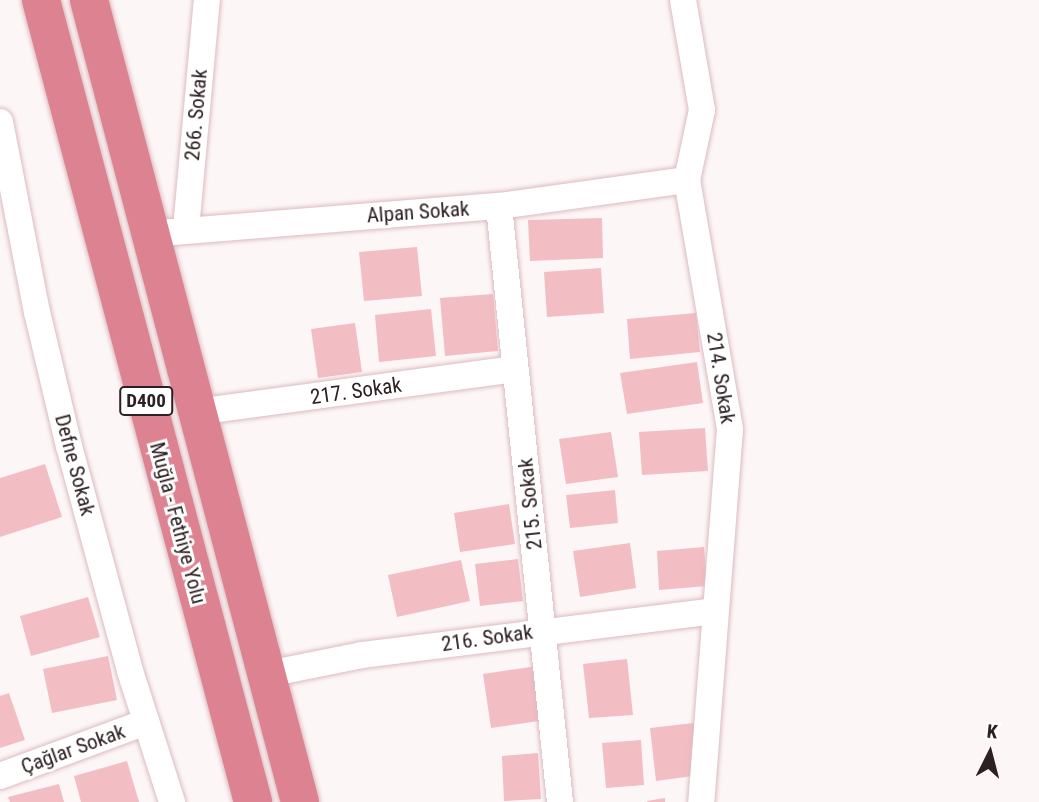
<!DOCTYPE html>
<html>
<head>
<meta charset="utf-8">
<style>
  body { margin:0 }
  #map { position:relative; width:1039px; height:802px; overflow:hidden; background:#fdf6f7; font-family:"Roboto Condensed",sans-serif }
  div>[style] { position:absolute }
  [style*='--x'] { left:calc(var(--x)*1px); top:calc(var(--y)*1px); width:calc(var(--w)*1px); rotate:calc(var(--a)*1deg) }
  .building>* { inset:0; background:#f3bdc4 }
  .roads { filter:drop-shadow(0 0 2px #dcbbbf) drop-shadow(0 0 2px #dcbbbf) }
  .street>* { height:26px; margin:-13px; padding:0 13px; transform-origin:13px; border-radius:13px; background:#fff }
  .highway>* { height:38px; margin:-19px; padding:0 19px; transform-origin:19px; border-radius:19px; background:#dd8290 }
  span { translate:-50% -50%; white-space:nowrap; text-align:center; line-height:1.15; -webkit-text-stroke:6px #fff; paint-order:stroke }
  .shield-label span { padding:2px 5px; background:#fff; border:2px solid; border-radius:5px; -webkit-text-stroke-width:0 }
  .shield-label { font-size:19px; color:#2d2022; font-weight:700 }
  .street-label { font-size:21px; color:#2d2022 }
  .north { position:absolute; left:955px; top:718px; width:70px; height:70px; -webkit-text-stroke:5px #fff; paint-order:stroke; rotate:6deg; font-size:19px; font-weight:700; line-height:28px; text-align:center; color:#2d2022 }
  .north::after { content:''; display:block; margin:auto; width:24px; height:32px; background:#2d2022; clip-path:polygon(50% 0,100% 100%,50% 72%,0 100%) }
</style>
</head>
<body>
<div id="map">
  <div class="building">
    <i style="clip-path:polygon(602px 218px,603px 258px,530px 261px,528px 220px)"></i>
    <i style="clip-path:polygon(417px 247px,422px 296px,364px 301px,359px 252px)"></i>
    <i style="clip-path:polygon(601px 268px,604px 313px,547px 317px,544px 272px)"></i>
    <i style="clip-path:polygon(493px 294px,498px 351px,445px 356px,440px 298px)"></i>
    <i style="clip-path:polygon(431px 309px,436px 356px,379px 362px,375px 315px)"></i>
    <i style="clip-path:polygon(696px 313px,700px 352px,630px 359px,627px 319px)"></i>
    <i style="clip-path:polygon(355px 323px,362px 372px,318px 378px,311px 329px)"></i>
    <i style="clip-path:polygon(697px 362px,703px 403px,627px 414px,620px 373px)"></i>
    <i style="clip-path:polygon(705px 428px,708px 471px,642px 475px,639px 432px)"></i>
    <i style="clip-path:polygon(611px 432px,618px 477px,566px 484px,559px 439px)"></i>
    <i style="clip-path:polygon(45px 464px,62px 517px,0 537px,0 478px)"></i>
    <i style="clip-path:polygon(615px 490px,618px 523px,570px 528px,566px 495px)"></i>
    <i style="clip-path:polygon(509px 504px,515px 544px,460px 552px,454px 513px)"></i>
    <i style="clip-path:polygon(630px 543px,636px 588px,580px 597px,573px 551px)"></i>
    <i style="clip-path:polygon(704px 547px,707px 586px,659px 590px,657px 551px)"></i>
    <i style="clip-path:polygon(518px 559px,523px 601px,480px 606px,475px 564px)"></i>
    <i style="clip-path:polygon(461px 560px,470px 601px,397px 617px,388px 575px)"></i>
    <i style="clip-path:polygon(88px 597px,100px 637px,31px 656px,20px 616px)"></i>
    <i style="clip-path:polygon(108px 656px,117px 700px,52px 713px,43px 669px)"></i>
    <i style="clip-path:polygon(627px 659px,633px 715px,589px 718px,583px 664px)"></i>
    <i style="clip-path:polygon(537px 666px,546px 720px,491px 728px,483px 674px)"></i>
    <i style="clip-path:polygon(9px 693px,25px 740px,0 748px,0 696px)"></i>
    <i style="clip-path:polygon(694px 723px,700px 775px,656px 781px,650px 728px)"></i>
    <i style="clip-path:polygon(641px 740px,644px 785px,606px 788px,602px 743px)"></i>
    <i style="clip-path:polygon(538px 753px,541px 799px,504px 801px,502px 756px)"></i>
    <i style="clip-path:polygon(127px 761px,139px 802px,81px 802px,74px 776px)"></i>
    <i style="clip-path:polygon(59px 784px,64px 802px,10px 802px,8px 797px)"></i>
    <i style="clip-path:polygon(665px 798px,665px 802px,647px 802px,647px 801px)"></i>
  </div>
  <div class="roads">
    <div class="street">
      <i style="--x:683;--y:0;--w:112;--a:80.2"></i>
      <i style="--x:702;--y:110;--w:72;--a:102.1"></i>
      <i style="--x:687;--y:180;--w:253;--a:80.2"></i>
      <i style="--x:730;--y:429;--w:374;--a:94.4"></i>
      <i style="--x:0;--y:122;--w:194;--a:79"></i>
      <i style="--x:37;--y:312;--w:138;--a:76.6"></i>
      <i style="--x:69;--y:446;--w:233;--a:74.8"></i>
      <i style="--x:130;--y:671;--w:138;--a:72.2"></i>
      <i style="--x:499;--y:206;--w:599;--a:84.16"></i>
      <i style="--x:186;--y:229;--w:230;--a:-84.8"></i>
      <i style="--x:149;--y:234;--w:351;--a:-4.6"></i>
      <i style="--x:499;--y:206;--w:190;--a:-7.9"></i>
      <i style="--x:197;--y:412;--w:321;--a:-7.7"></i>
      <i style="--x:263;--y:675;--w:101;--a:-11.4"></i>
      <i style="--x:362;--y:655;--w:354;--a:-7.1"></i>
      <i style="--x:0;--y:776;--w:156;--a:-20.3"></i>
    </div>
    <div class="highway">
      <i style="--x:41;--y:0;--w:830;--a:75.19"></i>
      <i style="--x:89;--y:0;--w:829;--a:75.26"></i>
    </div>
  </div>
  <div class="shield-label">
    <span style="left:146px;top:401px">D400</span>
  </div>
  <div class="street-label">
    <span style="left:196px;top:115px;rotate:-85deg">266. Sokak</span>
    <span style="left:418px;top:212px;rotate:-4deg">Alpan Sokak</span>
    <span style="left:721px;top:378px;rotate:81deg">214. Sokak</span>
    <span style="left:356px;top:391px;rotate:-8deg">217. Sokak</span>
    <span style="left:75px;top:465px;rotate:75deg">Defne Sokak</span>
    <span style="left:530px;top:504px;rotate:-96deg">215. Sokak</span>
    <span style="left:178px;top:523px;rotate:75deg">Muğla - Fethiye Yolu</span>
    <span style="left:487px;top:638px;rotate:-8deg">216. Sokak</span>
    <span style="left:73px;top:749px;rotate:-20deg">Çağlar Sokak</span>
  </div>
  <div class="north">K</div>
</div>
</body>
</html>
